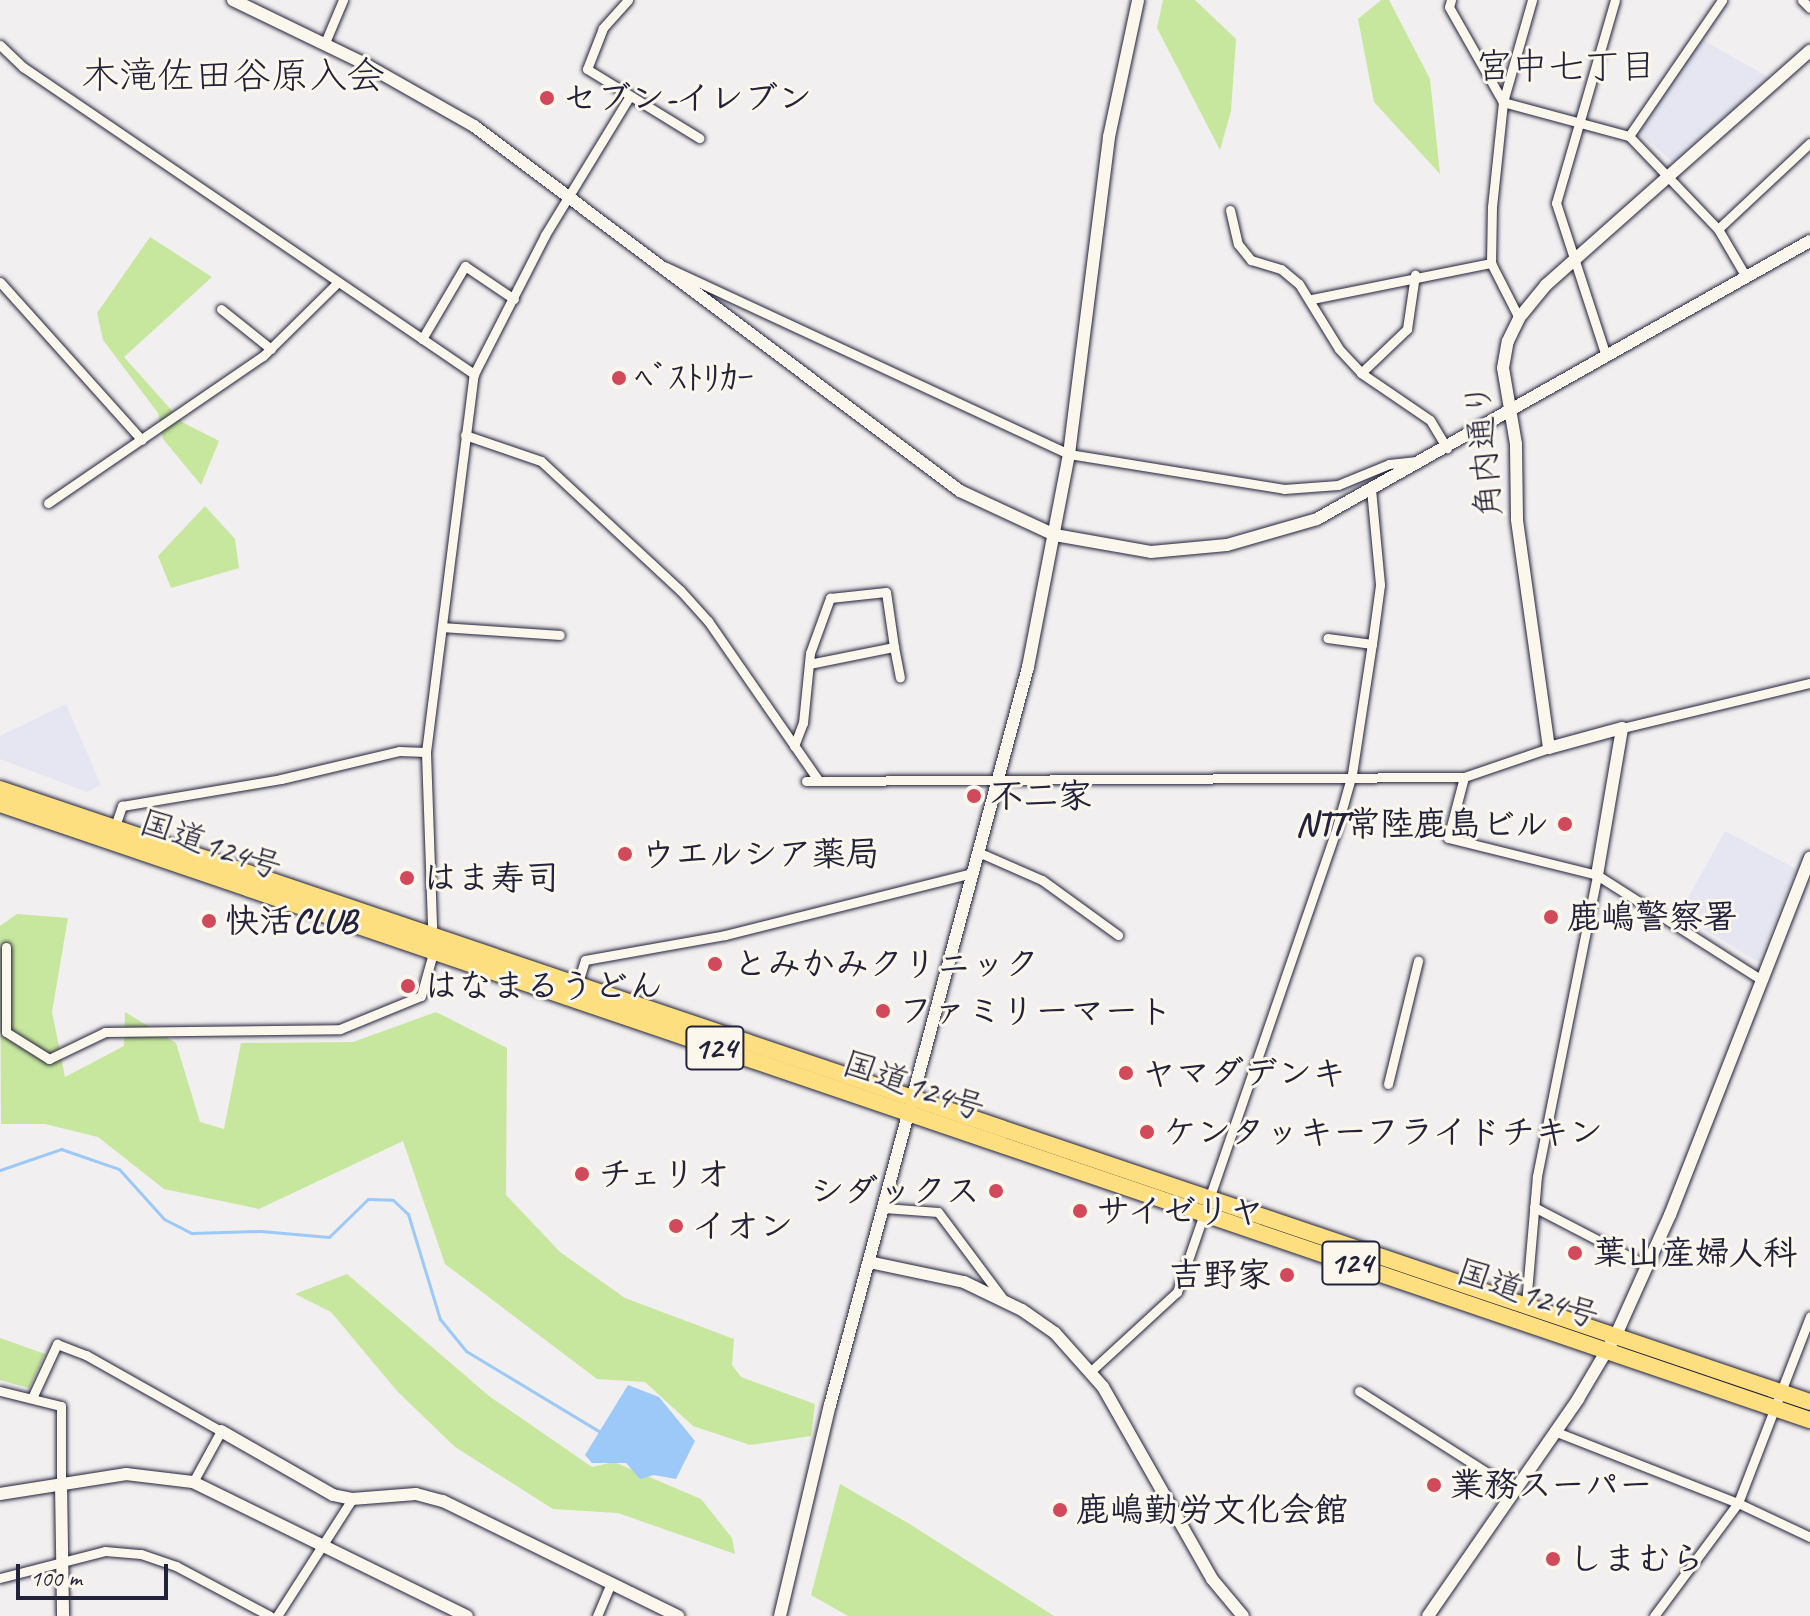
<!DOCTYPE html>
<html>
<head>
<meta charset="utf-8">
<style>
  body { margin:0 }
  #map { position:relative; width:1810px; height:1616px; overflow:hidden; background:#f1efef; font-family:Caveat,"Klee One",sans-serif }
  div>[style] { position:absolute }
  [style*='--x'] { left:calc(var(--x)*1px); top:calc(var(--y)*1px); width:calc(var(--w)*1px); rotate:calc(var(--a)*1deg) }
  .built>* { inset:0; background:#e5e6f2 }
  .green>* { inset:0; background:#c8e79e }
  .water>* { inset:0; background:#9cc9f7 }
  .stream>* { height:3px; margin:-1.5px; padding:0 1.5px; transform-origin:1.5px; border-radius:1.5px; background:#9cc9f7 }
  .roads { filter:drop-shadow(0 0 2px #22223b) drop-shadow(0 0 2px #22223b) }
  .street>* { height:9px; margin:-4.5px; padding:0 4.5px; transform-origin:4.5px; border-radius:4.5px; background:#fbf7ec }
  .secondary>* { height:12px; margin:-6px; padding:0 6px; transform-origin:6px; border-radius:6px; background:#fbf7ec }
  .highway>* { height:16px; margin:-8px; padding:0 8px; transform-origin:8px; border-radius:8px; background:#fedf80 }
  .dots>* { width:22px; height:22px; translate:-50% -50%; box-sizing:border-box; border:4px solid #fbf7ec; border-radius:50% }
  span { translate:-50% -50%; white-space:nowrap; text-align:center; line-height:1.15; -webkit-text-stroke:6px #fbf7ec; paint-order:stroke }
  .shield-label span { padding:2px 6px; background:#fbf7ec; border:2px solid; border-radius:6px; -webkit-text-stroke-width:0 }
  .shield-label { font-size:32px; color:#22223b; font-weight:700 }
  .poi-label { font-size:34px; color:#22223b; font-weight:700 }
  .left { translate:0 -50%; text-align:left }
  .right { translate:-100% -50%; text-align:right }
  .street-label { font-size:34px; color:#22223b }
  .neighbourhood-label { font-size:36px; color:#22223b }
  .quarter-label { font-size:38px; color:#22223b }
  .scale { position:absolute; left:16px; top:1564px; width:152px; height:36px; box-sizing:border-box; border:4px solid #22223b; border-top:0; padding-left:10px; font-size:24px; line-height:28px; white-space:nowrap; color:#22223b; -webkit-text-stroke:6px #fbf7ec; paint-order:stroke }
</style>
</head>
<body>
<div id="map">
  <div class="built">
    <i style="clip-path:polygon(1701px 39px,1770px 78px,1673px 162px,1639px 133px)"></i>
    <i style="clip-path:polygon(66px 704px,101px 785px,87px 792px,0 759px,0 736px)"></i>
    <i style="clip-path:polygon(1725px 831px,1796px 869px,1758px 962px,1679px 914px)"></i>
  </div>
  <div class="green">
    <i style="clip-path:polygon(1163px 0,1195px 0,1236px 39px,1231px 111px,1220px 150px,1157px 28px)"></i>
    <i style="clip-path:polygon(1381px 0,1389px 0,1430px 79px,1440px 174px,1374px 102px,1358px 19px)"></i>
    <i style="clip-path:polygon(150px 237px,212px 277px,124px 357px,182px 422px,219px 441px,201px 485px,163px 439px,158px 413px,103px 340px,97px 313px)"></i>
    <i style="clip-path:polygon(205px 506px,235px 539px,239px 568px,171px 588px,158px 556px)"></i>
    <i style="clip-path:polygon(17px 914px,68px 918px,52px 1012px,65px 1077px,124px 1046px,125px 1012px,176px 1043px,200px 1122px,224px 1129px,241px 1043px,353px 1042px,436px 1012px,507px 1048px,506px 1195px,560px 1252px,625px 1298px,734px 1339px,732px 1365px,741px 1377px,815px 1404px,811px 1436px,750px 1445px,693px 1426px,645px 1382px,597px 1379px,445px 1264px,403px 1141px,259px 1209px,164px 1189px,98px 1137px,45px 1124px,1px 1124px,0 926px)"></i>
    <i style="clip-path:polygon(347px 1274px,489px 1396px,592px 1467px,614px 1462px,701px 1499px,732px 1538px,735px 1554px,618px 1513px,553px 1509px,455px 1447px,397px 1391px,331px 1312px,295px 1294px)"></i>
    <i style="clip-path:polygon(0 1338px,45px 1354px,29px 1388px,0 1380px)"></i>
    <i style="clip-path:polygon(840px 1484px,908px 1523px,1054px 1616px,848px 1616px,811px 1595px)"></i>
  </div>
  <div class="water">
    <i style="clip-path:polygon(628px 1385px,659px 1397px,695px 1441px,676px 1479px,654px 1475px,640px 1479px,626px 1463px,592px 1463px,585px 1455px)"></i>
  </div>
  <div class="stream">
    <i style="--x:0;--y:1170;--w:65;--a:-19"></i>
    <i style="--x:61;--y:1149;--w:61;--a:19"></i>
    <i style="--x:119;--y:1169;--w:67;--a:48"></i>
    <i style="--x:164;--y:1219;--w:31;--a:27"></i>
    <i style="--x:192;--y:1233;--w:69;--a:-1.7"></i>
    <i style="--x:261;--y:1231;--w:68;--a:5"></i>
    <i style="--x:329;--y:1237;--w:54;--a:-44.3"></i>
    <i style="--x:368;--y:1199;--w:25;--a:2"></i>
    <i style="--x:393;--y:1200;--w:21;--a:43"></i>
    <i style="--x:408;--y:1214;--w:110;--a:73.1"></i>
    <i style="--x:440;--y:1319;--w:41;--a:50.9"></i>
    <i style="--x:466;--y:1351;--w:159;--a:31.1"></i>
  </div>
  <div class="roads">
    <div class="street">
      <i style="--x:628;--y:0;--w:38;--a:132"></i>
      <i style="--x:603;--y:28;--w:44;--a:111.3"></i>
      <i style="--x:587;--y:69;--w:132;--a:31.6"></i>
      <i style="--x:1451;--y:0;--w:7;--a:106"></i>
      <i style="--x:1449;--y:7;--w:109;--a:60.4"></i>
      <i style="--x:1503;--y:102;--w:131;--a:15.1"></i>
      <i style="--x:1629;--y:136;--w:129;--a:46.3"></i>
      <i style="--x:1718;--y:229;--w:56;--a:59.7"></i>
      <i style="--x:1802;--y:0;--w:11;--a:45"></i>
      <i style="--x:0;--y:45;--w:32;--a:44"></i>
      <i style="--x:23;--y:67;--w:546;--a:34.24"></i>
      <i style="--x:324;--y:45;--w:49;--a:-67.1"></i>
      <i style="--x:1629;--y:136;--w:165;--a:-55.6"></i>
      <i style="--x:1230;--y:210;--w:35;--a:77"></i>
      <i style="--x:1238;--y:244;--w:21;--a:51"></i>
      <i style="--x:1251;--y:260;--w:31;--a:17"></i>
      <i style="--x:1281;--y:269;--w:23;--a:40"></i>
      <i style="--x:1299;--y:284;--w:76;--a:58.4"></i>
      <i style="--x:1339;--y:349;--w:33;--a:47"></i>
      <i style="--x:1361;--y:373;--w:83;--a:34.3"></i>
      <i style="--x:1430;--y:420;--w:33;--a:59"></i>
      <i style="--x:1718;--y:229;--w:126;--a:-43.1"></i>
      <i style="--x:666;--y:267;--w:444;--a:24.9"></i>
      <i style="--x:1069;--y:454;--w:218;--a:9.2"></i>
      <i style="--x:1284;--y:489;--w:54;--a:-4.2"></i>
      <i style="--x:1338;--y:485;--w:55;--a:-22.4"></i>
      <i style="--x:1389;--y:464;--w:28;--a:-6"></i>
      <i style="--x:0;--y:282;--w:212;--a:48.1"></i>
      <i style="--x:1312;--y:299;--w:183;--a:-11.4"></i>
      <i style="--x:221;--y:309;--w:64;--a:38.7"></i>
      <i style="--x:1519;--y:318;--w:62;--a:-117"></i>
      <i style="--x:1491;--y:263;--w:56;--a:-89"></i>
      <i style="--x:1492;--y:207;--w:106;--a:-84"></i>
      <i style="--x:1503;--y:102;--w:106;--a:-74.1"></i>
      <i style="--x:422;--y:339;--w:85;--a:-59.5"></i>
      <i style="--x:465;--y:266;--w:59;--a:34"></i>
      <i style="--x:1606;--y:356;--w:161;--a:-108.1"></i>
      <i style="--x:1556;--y:203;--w:211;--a:-73.8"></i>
      <i style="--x:1361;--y:373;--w:64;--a:-43.7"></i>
      <i style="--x:1407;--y:329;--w:55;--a:-81.6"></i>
      <i style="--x:465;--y:435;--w:80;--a:18.9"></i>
      <i style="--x:541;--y:461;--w:190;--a:42.9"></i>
      <i style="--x:680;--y:590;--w:42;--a:47.9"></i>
      <i style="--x:708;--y:621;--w:193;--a:55.3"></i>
      <i style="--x:1371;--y:489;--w:96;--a:84.6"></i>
      <i style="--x:1380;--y:585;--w:60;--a:97.7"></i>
      <i style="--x:48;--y:503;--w:260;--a:-34.4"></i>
      <i style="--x:263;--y:356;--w:105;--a:-44.6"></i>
      <i style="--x:442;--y:627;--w:118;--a:3.9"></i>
      <i style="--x:809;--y:664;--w:87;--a:-11.3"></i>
      <i style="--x:894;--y:647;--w:31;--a:79"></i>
      <i style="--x:1622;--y:728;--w:193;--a:-13.5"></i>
      <i style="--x:794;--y:746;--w:25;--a:-69"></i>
      <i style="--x:803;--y:723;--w:70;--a:-84.3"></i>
      <i style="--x:810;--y:653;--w:59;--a:-70"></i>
      <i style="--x:830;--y:598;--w:56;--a:-6.1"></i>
      <i style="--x:886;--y:592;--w:56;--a:81.7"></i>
      <i style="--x:1464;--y:777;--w:63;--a:104.7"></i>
      <i style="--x:1448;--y:838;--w:154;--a:13.9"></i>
      <i style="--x:1597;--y:875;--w:196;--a:32.5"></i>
      <i style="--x:806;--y:781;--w:658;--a:-0.35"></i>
      <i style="--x:1464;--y:777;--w:90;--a:-18.8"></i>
      <i style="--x:113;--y:832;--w:28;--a:-71"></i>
      <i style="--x:122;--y:806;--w:161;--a:-9.6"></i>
      <i style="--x:281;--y:779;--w:121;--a:-13.3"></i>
      <i style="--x:399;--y:751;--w:27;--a:2"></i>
      <i style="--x:978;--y:852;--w:70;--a:23.6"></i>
      <i style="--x:1042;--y:880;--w:94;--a:35.9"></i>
      <i style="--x:6;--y:947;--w:85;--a:90"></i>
      <i style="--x:6;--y:1032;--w:51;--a:32.1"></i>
      <i style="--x:49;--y:1059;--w:62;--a:-25.7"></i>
      <i style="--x:105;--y:1032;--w:235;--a:-0.7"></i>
      <i style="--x:340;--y:1029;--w:87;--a:-22.2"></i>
      <i style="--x:421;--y:996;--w:45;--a:-74.4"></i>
      <i style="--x:433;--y:953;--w:201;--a:-92"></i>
      <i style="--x:426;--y:752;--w:381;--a:-82.8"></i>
      <i style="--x:474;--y:374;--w:156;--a:-62.9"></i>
      <i style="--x:545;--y:235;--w:163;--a:-58.6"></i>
      <i style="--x:577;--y:986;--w:27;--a:-73"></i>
      <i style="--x:585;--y:960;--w:142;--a:-10.1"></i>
      <i style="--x:725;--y:935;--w:255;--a:-14.1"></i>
      <i style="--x:1388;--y:1084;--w:127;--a:-76.3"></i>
      <i style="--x:1534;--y:1207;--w:128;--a:27.4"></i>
      <i style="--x:884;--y:1208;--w:54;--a:4.2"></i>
      <i style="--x:938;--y:1212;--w:109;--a:53.2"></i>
      <i style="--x:1526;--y:1304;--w:128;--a:-85.1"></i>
      <i style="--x:1537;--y:1176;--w:307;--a:-78.7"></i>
      <i style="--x:1091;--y:1371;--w:117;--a:-42.6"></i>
      <i style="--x:1177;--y:1292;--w:484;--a:-71"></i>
      <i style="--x:1335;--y:834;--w:62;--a:-74.2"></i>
      <i style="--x:1352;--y:774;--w:132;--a:-81.3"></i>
      <i style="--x:1372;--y:644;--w:45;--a:-172.4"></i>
      <i style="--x:0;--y:1391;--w:63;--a:13.8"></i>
      <i style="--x:61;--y:1406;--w:78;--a:90"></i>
      <i style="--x:1359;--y:1391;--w:183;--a:32.5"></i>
      <i style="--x:32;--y:1398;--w:60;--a:-65.2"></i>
      <i style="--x:57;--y:1344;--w:31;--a:21"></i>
      <i style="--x:86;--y:1355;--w:155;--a:29.4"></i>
      <i style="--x:221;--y:1431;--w:58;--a:118.8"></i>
      <i style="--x:1554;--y:1431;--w:198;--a:21.4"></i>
      <i style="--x:1738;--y:1503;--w:80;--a:25.3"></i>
      <i style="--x:0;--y:1578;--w:108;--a:-14.4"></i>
      <i style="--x:105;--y:1551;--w:36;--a:5"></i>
      <i style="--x:141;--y:1554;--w:37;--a:19"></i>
      <i style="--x:176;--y:1566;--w:106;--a:28"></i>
      <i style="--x:277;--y:1616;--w:139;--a:-57.3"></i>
      <i style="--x:597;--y:1616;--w:33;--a:-67"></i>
      <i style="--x:1654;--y:1616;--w:141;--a:-53.4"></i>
      <i style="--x:1738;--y:1503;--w:200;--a:-68.9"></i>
    </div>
    <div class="secondary">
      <i style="--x:233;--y:0;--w:142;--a:25.8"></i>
      <i style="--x:361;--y:62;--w:130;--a:29.5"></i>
      <i style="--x:474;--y:126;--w:608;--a:36.91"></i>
      <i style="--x:960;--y:491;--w:105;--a:24.9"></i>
      <i style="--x:1055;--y:535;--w:97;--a:10"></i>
      <i style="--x:1151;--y:552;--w:76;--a:-5.3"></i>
      <i style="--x:1227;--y:545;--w:94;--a:-16.1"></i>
      <i style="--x:1317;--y:519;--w:566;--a:-29.42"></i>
      <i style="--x:1597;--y:875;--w:149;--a:-80.3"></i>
      <i style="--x:1622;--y:728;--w:76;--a:164.7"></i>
      <i style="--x:1549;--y:748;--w:231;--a:-98"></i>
      <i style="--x:1517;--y:519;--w:75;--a:-90.8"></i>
      <i style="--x:1516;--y:444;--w:77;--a:-99.7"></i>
      <i style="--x:1503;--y:368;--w:27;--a:-80"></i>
      <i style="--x:1508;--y:341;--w:25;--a:-64"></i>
      <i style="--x:1519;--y:318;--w:43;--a:-50.7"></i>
      <i style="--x:1546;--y:285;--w:353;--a:-41.6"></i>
      <i style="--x:869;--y:1262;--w:97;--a:11.9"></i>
      <i style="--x:964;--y:1282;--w:64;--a:25.8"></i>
      <i style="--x:1022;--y:1310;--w:40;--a:34.9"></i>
      <i style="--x:1055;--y:1333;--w:72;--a:48.4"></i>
      <i style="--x:1103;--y:1387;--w:221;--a:60.4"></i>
      <i style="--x:1212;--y:1579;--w:48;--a:50"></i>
      <i style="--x:221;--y:1431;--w:129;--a:29.7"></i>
      <i style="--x:333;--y:1495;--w:19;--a:12"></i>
      <i style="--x:352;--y:1499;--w:64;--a:-4.5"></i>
      <i style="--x:416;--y:1494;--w:28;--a:15"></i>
      <i style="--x:443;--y:1501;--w:262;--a:26.1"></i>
      <i style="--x:61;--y:1484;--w:132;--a:89.1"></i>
      <i style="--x:0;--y:1494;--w:128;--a:-9"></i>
      <i style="--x:126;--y:1474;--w:67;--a:6.8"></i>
      <i style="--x:193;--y:1482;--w:305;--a:26.1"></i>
      <i style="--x:780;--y:1616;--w:217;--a:-76.7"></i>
      <i style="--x:830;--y:1405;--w:764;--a:-74.98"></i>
      <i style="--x:1028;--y:667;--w:217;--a:-79.1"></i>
      <i style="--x:1069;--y:454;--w:320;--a:-82.8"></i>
      <i style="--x:1109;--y:137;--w:140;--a:-78"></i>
      <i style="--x:1428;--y:1616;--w:264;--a:-55.3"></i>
      <i style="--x:1578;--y:1399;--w:74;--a:-59.3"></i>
      <i style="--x:1616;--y:1335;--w:132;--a:-65.8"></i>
      <i style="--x:1670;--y:1215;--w:384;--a:-68.6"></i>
    </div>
    <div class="highway">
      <i style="--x:0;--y:789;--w:1911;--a:18.71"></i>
      <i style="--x:0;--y:804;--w:1912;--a:18.8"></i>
    </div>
  </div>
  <div class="dots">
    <i style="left:547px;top:98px;background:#d1495b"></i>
    <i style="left:619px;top:378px;background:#d1495b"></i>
    <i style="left:974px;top:796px;background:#d1495b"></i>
    <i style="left:1565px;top:824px;background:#d1495b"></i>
    <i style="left:625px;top:854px;background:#d1495b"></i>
    <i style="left:407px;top:878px;background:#d1495b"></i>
    <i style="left:1551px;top:917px;background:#d1495b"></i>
    <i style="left:209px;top:921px;background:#d1495b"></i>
    <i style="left:715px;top:964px;background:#d1495b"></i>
    <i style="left:408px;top:986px;background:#d1495b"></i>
    <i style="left:883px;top:1011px;background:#d1495b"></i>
    <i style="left:1126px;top:1073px;background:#d1495b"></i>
    <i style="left:1147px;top:1132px;background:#d1495b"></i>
    <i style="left:582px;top:1174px;background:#d1495b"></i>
    <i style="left:996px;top:1191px;background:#d1495b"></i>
    <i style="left:1080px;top:1211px;background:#d1495b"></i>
    <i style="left:676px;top:1226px;background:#d1495b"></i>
    <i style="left:1575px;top:1253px;background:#d1495b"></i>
    <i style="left:1287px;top:1275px;background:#d1495b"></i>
    <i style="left:1434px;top:1485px;background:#d1495b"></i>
    <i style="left:1060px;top:1510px;background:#d1495b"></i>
    <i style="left:1553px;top:1559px;background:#d1495b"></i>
  </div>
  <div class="shield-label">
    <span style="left:715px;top:1048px">124</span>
    <span style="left:1351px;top:1263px">124</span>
  </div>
  <div class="poi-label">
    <span class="left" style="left:563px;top:98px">セブン-イレブン</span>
    <span class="left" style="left:635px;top:378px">ﾍﾞｽﾄﾘｶｰ</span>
    <span class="left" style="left:990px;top:796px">不二家</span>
    <span class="right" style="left:1549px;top:824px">NTT常陸鹿島ビル</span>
    <span class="left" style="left:641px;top:854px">ウエルシア薬局</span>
    <span class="left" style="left:423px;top:878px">はま寿司</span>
    <span class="left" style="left:1567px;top:917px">鹿嶋警察署</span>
    <span class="left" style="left:225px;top:921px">快活CLUB</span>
    <span class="left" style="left:733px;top:964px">とみかみクリニック</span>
    <span class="left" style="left:424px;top:986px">はなまるうどん</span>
    <span class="left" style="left:899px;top:1011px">ファミリーマート</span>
    <span class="left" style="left:1142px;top:1073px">ヤマダデンキ</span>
    <span class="left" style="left:1163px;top:1132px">ケンタッキーフライドチキン</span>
    <span class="left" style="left:598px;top:1174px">チェリオ</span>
    <span class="right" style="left:980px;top:1191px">シダックス</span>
    <span class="left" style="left:1096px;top:1211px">サイゼリヤ</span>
    <span class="left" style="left:692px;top:1226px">イオン</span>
    <span class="left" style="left:1593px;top:1253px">葉山産婦人科</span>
    <span class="right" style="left:1271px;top:1275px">吉野家</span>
    <span class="left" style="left:1450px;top:1485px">業務スーパー</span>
    <span class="left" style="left:1076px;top:1510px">鹿嶋勤労文化会館</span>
    <span class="left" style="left:1569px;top:1559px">しまむら</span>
  </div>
  <div class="street-label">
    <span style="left:1483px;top:450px;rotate:-95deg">角内通り</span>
    <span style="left:211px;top:844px;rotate:19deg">国道124号</span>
    <span style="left:914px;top:1085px;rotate:19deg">国道124号</span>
    <span style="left:1528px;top:1293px;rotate:19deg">国道124号</span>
  </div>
  <div class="neighbourhood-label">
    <span style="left:1566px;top:67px">宮中七丁目</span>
  </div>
  <div class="quarter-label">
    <span style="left:233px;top:76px">木滝佐田谷原入会</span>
  </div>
  <div class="scale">100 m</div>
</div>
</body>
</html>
